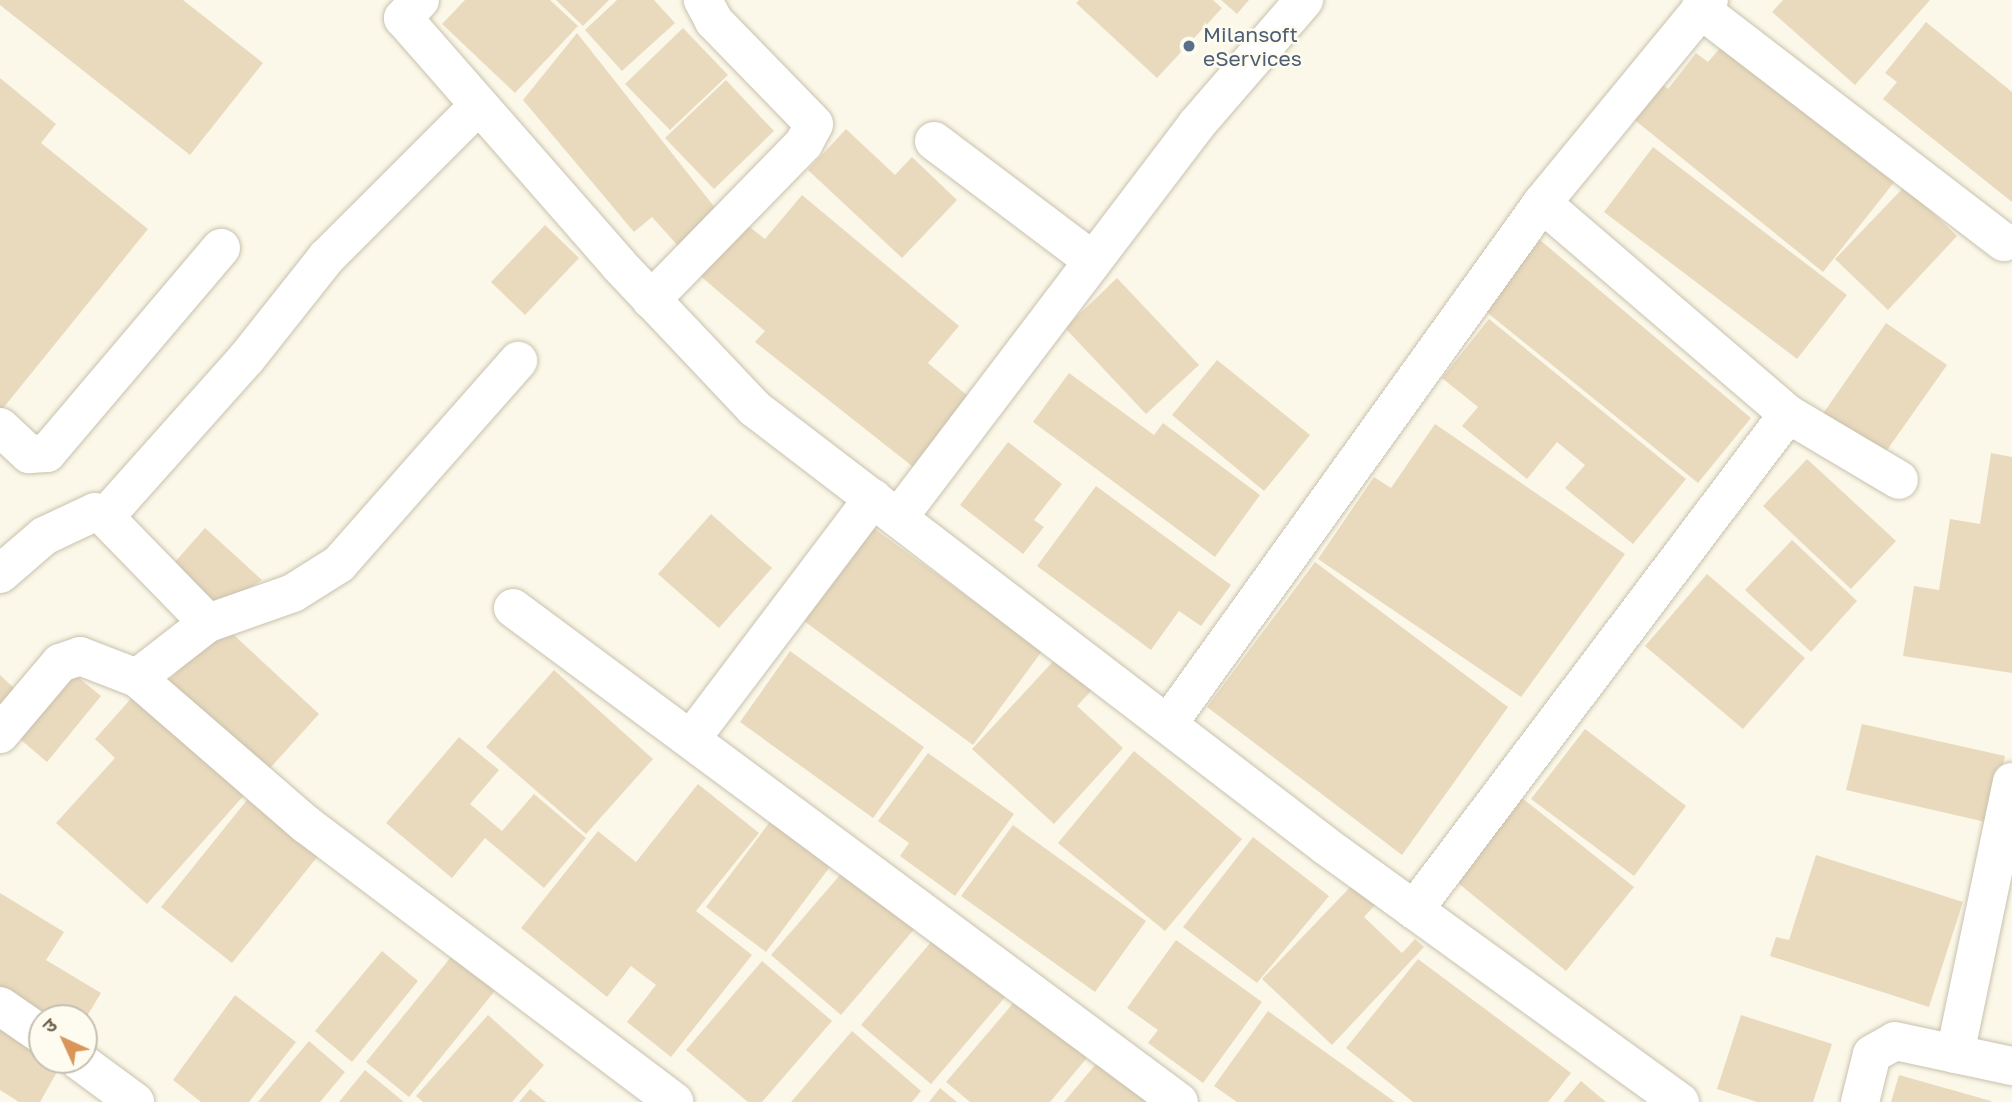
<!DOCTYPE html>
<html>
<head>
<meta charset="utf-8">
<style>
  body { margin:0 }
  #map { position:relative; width:2012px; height:1102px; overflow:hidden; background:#fbf8e9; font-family:"Golos Text","Noto Sans Devanagari",sans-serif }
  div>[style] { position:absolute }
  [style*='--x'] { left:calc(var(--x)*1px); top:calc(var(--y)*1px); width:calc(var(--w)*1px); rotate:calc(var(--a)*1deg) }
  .building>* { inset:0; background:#e9dabe }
  .roads { filter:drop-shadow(0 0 2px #c9c1ad) drop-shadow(0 0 2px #c9c1ad) }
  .street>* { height:38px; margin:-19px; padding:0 19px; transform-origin:19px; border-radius:19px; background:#fff }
  .dots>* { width:19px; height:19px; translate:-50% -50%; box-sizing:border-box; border:4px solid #fefcf0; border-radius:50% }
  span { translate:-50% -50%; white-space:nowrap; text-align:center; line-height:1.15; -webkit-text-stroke:5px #fefcf0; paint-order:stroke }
  .service-label { font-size:21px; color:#4e5e75 }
  .left { translate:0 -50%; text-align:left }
  .north { position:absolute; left:28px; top:1004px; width:70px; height:70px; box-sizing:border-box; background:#fefcf0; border:2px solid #c6c0b0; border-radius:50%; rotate:315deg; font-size:19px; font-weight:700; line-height:28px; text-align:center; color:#73654f }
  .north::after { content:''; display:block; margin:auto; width:24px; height:32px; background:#da965a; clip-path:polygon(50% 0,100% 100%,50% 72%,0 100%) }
</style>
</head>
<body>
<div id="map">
  <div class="building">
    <i style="clip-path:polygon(0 0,183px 0,263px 63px,190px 155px,0 5px)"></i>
    <i style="clip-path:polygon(465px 0,550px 0,578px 26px,515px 93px,442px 24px)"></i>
    <i style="clip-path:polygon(556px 0,609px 0,583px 26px)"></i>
    <i style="clip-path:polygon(617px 0,654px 0,675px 23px,622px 71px,585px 30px)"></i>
    <i style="clip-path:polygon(1079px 0,1213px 0,1222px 8px,1157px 78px,1076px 3px)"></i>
    <i style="clip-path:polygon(1221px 0,1249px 0,1237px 14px)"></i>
    <i style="clip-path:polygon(1783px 0,1930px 0,1855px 85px,1772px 12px)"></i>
    <i style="clip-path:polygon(1926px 22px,2012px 92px,2012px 202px,1883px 99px,1897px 82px,1885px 73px)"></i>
    <i style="clip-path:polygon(683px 28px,728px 75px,670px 130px,625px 84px)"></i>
    <i style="clip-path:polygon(577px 33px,716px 209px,680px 248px,652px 217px,634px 232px,523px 100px)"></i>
    <i style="clip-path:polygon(1726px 41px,1899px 176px,1823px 272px,1626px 113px,1654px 77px,1668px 89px,1696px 53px,1708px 62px)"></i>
    <i style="clip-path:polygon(0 78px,56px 124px,41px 143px,148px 229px,0 412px)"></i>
    <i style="clip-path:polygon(726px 80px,774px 131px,714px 189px,665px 138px)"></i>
    <i style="clip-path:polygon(846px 129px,895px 175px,912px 157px,957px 200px,902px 258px,808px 170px)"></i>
    <i style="clip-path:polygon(1653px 147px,1847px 295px,1797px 359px,1604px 212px)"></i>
    <i style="clip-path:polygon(1905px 186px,1957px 236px,1888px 310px,1835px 259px)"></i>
    <i style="clip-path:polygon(802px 195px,959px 326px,928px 363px,974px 401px,917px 470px,755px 342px,765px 331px,698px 274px,742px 221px,765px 239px)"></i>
    <i style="clip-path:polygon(545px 225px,579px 258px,525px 315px,491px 282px)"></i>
    <i style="clip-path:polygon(1540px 240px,1751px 418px,1698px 483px,1484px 310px)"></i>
    <i style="clip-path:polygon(1117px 278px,1199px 365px,1146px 414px,1065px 328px)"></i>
    <i style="clip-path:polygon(1489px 319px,1686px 479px,1633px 544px,1565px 488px,1585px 465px,1557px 442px,1527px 479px,1462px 426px,1478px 407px,1442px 378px)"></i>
    <i style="clip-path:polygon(1886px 323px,1947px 365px,1880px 460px,1820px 418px)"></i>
    <i style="clip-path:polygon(1217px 360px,1310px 435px,1264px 491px,1172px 415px)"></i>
    <i style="clip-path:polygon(1069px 373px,1154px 435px,1163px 423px,1260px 495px,1215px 557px,1033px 422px)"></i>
    <i style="clip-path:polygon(1435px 424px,1625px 554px,1521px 697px,1318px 559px,1374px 477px,1391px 488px)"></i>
    <i style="clip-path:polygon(1008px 442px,1062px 484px,1034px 520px,1044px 527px,1023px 554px,960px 505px)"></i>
    <i style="clip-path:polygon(1991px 453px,2012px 457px,2012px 673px,1903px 656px,1914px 586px,1939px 590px,1950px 519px,1980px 524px)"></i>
    <i style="clip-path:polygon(1807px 459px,1896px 541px,1851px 589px,1763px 506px)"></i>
    <i style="clip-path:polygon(1096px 486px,1231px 585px,1201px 626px,1179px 611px,1151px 650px,1037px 566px)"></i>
    <i style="clip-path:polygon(711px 514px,772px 568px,719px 628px,658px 574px)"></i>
    <i style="clip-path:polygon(872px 527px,1042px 651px,973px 745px,804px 621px)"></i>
    <i style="clip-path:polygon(205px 528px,262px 580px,217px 610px,167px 571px)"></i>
    <i style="clip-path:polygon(1792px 540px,1857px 601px,1811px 652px,1745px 590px)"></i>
    <i style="clip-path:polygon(1315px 562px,1508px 707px,1402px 855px,1207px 707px)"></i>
    <i style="clip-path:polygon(1707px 574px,1805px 658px,1743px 729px,1645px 646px)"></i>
    <i style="clip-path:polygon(222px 624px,319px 714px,262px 777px,164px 686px)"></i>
    <i style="clip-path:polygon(790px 651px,924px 747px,873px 818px,740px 722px)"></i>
    <i style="clip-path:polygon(1058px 656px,1093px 689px,1077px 706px,1123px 748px,1054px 824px,972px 749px)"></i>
    <i style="clip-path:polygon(68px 669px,101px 696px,47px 762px,15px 735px)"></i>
    <i style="clip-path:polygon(554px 670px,653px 759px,586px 834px,486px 747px)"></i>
    <i style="clip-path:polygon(0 675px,15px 689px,0 705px)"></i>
    <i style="clip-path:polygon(136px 693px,247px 792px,147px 904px,56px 823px,115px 758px,95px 739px)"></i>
    <i style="clip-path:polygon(1862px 724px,2005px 756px,1990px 823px,1846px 790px)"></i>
    <i style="clip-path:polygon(1585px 729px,1686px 806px,1634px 876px,1531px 799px)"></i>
    <i style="clip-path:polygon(459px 737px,499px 770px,470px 804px,502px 831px,534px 794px,586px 838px,544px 888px,485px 838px,452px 878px,386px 823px)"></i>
    <i style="clip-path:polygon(1134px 751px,1242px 839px,1165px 931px,1058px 843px)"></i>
    <i style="clip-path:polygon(928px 753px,1014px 814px,955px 896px,900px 856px,909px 843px,878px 821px)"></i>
    <i style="clip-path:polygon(698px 784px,759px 833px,696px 911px,752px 955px,671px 1057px,627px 1022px,656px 985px,631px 966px,607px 997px,521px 928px,598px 831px,636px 862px)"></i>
    <i style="clip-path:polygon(1517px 794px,1634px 887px,1566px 971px,1458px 883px,1480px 855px,1472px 849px)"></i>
    <i style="clip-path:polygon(247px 800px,318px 856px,232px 963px,161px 907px)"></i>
    <i style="clip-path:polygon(772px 819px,832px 864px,766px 952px,706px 907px)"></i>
    <i style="clip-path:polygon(1013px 825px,1146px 921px,1095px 992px,961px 896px)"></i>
    <i style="clip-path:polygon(1253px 837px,1329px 896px,1257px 983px,1183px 927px)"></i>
    <i style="clip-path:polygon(1816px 855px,1963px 902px,1929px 1007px,1770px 956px,1776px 937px,1789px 940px)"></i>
    <i style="clip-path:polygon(846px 868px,916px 927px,841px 1015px,771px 955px)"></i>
    <i style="clip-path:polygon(1356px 881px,1378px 902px,1364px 917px,1402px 953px,1415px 939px,1424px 947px,1332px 1045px,1262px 979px)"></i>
    <i style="clip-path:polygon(0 893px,64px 932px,46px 960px,101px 993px,84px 1021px,42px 1018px,0 994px)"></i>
    <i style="clip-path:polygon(936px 936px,1006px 996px,931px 1084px,861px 1025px)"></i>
    <i style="clip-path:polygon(1176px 940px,1262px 1002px,1203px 1083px,1148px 1043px,1158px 1030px,1127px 1008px)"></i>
    <i style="clip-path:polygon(382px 951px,418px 981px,352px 1062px,315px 1031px)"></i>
    <i style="clip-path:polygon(455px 952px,498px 987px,409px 1097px,366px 1062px)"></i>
    <i style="clip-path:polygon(1418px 959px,1571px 1073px,1548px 1102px,1413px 1102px,1346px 1048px)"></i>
    <i style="clip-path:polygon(762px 961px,832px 1021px,762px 1102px,748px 1102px,686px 1050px)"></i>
    <i style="clip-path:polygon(1021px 994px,1091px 1053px,1050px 1102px,970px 1102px,946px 1082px)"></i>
    <i style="clip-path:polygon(235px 995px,296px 1042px,249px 1102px,201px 1102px,173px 1080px)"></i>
    <i style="clip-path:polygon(1268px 1011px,1395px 1102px,1237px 1102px,1214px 1086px)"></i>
    <i style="clip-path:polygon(488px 1015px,544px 1065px,512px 1102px,423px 1102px,416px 1096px)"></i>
    <i style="clip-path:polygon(1741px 1015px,1832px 1044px,1813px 1102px,1757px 1102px,1717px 1089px)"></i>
    <i style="clip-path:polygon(0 1021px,42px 1051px,42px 1060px,61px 1065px,40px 1102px,19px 1102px,0 1090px)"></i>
    <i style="clip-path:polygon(852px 1031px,921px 1091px,912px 1102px,791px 1102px)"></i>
    <i style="clip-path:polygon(309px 1041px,345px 1072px,320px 1102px,258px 1102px)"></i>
    <i style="clip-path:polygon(1101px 1058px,1153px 1102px,1064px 1102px)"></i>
    <i style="clip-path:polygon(365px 1070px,404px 1102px,339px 1102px)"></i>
    <i style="clip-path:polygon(1899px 1075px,1991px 1101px,1991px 1102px,1891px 1102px)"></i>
    <i style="clip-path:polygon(1581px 1081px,1606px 1102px,1563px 1102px)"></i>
    <i style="clip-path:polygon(940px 1088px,957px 1102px,929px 1102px)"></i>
    <i style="clip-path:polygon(530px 1089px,546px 1102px,519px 1102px)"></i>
  </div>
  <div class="roads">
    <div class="street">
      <i style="--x:420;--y:0;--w:25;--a:133"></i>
      <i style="--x:403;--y:18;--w:328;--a:48.8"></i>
      <i style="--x:619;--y:265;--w:197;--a:46.6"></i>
      <i style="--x:754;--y:408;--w:720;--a:37.44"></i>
      <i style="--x:1326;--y:846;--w:437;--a:35.9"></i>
      <i style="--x:1700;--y:9;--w:383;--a:37.5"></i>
      <i style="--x:934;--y:141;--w:199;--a:37"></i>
      <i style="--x:651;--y:300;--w:219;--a:-45.7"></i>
      <i style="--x:804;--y:143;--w:21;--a:-62"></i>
      <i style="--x:814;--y:124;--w:144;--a:-134.2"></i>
      <i style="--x:714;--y:21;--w:24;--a:-118"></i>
      <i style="--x:1788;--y:414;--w:129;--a:30.7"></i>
      <i style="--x:0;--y:427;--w:40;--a:43"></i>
      <i style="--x:29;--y:454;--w:18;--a:-3"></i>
      <i style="--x:47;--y:453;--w:269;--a:-49.7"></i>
      <i style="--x:898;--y:518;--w:495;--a:-52.8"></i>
      <i style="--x:1197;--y:124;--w:164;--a:-49.2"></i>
      <i style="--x:0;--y:574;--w:58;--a:-40.8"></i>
      <i style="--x:44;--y:536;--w:56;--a:-25.2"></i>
      <i style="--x:95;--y:512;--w:11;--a:27"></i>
      <i style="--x:513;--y:608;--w:829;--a:36.57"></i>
      <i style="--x:208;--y:623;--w:148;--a:-134.2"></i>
      <i style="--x:105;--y:517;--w:212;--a:-48.3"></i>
      <i style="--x:246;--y:359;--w:129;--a:-51.6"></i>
      <i style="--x:326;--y:258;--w:216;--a:-45"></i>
      <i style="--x:137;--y:678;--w:90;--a:-37.8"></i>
      <i style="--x:208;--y:623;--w:90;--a:-19.4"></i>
      <i style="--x:293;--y:593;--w:54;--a:-32.2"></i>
      <i style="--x:339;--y:564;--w:271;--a:-48.6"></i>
      <i style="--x:1168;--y:724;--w:641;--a:-54.33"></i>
      <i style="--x:1542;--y:203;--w:263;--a:-50.6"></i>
      <i style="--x:0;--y:734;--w:93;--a:-49.8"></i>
      <i style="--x:60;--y:663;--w:21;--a:-19"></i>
      <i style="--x:80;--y:656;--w:61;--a:21.1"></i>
      <i style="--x:137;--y:678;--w:225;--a:40.9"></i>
      <i style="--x:307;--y:825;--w:460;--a:37"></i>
      <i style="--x:691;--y:739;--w:302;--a:-52.9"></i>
      <i style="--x:1414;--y:910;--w:621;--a:-52.98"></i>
      <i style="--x:1788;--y:414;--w:324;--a:-139.4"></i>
      <i style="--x:0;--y:1006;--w:51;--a:34.6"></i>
      <i style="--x:1955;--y:1054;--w:278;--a:-78.2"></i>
      <i style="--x:78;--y:1060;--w:71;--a:36.4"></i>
      <i style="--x:1860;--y:1102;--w:49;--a:-76"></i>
      <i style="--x:1872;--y:1054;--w:26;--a:-29"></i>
      <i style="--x:1895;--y:1041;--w:120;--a:12.1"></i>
    </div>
  </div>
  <div class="dots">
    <i style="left:1189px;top:46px;background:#5c6f8a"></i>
  </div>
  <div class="service-label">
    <span class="left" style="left:1203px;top:46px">Milansoft<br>eServices</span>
  </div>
  <div class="north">उ</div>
</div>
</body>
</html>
